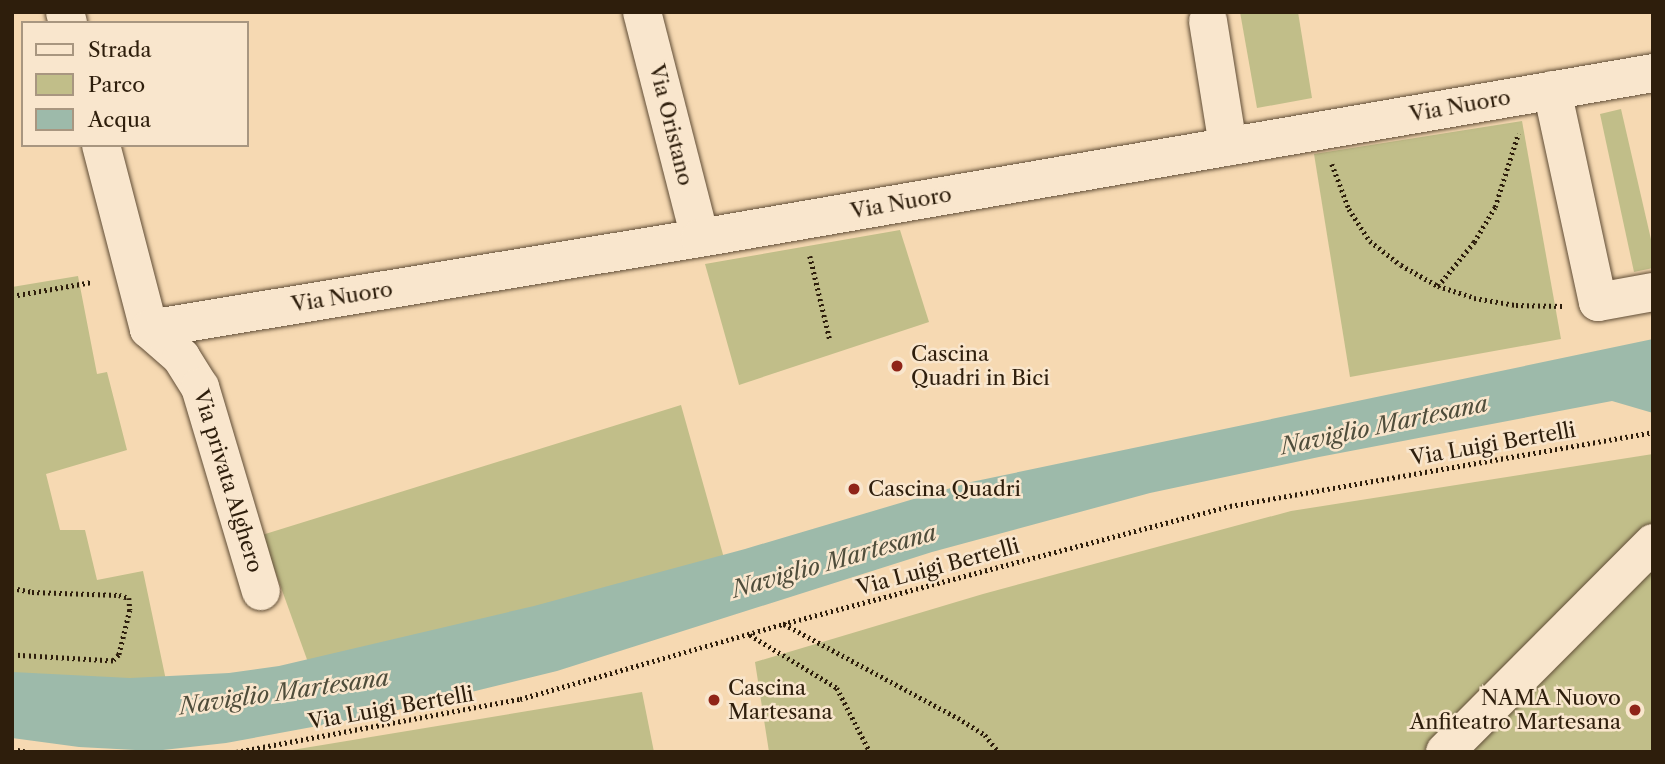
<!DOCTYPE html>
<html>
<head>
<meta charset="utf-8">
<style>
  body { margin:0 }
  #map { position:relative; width:1665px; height:764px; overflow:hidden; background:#f6d9b2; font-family:"Libre Caslon Text",serif }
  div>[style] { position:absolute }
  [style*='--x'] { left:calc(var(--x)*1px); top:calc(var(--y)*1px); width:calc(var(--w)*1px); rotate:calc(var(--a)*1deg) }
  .green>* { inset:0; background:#c1be89 }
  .water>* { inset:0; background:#9dbaaa }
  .path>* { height:4.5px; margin-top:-2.25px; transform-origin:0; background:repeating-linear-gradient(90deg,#2e1e0c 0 2px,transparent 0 5.5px) }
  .roads { filter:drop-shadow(0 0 2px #604d36) drop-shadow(0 0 2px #604d36) }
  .minor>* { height:38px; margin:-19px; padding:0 19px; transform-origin:19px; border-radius:19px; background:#f9e6cd }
  .dots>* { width:19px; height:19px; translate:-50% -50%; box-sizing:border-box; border:4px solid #f9e6cd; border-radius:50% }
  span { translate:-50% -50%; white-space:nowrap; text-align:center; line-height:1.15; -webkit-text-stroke:5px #f9e6cd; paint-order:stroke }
  .street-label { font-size:21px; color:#2e1e0c }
  .poi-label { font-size:21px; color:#2e1e0c }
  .left { translate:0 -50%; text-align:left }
  .right { translate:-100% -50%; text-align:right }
  .water-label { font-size:23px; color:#4f4d3b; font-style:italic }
  .frame { position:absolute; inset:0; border:14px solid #2e1e0c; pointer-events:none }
  .legend { position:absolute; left:21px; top:21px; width:228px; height:126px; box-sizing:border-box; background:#f9e6cd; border:2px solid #a89680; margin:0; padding:9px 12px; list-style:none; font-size:21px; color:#2e1e0c }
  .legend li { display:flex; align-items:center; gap:14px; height:35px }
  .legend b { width:35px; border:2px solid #a89680 }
</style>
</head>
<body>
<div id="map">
  <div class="green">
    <i style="clip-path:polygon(1240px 12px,1298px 12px,1312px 98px,1257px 108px)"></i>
    <i style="clip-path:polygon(1621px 109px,1653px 248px,1653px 268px,1634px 272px,1600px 114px)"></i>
    <i style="clip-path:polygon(1522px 121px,1561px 339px,1350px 377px,1314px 154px)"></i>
    <i style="clip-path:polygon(900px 230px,929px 322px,739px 385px,705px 264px)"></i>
    <i style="clip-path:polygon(78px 276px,97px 374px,107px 372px,127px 450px,46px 474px,60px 530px,85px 530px,97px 580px,143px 571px,167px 685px,12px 676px,12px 287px)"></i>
    <i style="clip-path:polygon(681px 405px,724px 558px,309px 665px,262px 535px)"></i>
    <i style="clip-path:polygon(1653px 454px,1653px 752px,769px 752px,755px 662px,983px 594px,1291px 511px)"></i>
    <i style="clip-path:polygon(642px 692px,654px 752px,280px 752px)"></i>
  </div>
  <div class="water">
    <i style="clip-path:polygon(1653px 339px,1653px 413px,1612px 401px,1319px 457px,1150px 493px,932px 552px,557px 671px,377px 715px,226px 743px,154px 751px,79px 747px,12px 738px,12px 672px,130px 678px,229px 673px,279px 666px,534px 606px,745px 549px,971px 482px)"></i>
  </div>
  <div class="path">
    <i style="--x:1332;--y:164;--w:48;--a:69.3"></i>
    <i style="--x:1349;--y:209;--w:38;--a:57"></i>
    <i style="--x:1370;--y:241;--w:39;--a:38"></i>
    <i style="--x:1401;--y:265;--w:43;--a:29.6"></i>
    <i style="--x:1438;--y:286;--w:38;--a:18"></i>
    <i style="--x:1474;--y:298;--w:43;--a:9.5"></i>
    <i style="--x:1516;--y:305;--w:47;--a:1.2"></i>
    <i style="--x:810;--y:256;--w:86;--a:76.6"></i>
    <i style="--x:1438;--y:286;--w:57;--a:-50.7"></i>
    <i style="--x:1474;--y:242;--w:41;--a:-59"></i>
    <i style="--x:1495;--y:207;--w:77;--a:-72.5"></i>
    <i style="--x:12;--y:296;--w:81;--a:-9.9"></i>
    <i style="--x:12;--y:588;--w:20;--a:11"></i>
    <i style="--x:32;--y:592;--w:87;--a:2"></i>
    <i style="--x:119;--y:595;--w:10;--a:17"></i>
    <i style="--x:129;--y:598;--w:12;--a:85"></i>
    <i style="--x:130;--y:610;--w:46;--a:103.7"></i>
    <i style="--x:119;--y:655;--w:8;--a:135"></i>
    <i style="--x:113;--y:661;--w:101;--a:-176.6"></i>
    <i style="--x:784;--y:624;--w:198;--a:28.4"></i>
    <i style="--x:958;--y:718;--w:32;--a:32"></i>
    <i style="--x:985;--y:735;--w:22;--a:51"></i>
    <i style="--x:750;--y:635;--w:102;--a:31.3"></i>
    <i style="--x:837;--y:688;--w:72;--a:62.7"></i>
    <i style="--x:12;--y:749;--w:17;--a:10"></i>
    <i style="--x:236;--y:752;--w:289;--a:-10.6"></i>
    <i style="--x:520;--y:699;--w:273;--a:-15.9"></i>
    <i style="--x:783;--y:624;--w:462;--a:-14.8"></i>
    <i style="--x:1230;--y:506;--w:429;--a:-9.9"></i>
  </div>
  <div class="roads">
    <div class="minor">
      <i style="--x:65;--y:12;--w:11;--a:75"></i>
      <i style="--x:642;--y:12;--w:233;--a:75.6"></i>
      <i style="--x:1208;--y:21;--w:127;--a:80.9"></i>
      <i style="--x:1552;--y:90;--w:217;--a:77.8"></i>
      <i style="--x:1598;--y:302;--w:56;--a:-10.3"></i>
      <i style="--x:101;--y:145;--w:190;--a:75.4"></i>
      <i style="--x:149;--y:329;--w:43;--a:41.2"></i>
      <i style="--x:181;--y:357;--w:36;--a:58"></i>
      <i style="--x:200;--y:387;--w:213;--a:73.4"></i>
      <i style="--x:149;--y:329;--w:558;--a:-9.38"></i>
      <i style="--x:700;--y:238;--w:967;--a:-9.82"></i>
      <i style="--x:1445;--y:752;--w:295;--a:-45.1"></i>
    </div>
  </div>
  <div class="dots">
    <i style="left:897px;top:366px;background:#8f2418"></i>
    <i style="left:854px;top:489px;background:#8f2418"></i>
    <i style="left:714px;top:700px;background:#8f2418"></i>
    <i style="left:1635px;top:710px;background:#8f2418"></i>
  </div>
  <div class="street-label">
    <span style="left:1460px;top:106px;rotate:-10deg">Via Nuoro</span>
    <span style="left:671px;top:125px;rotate:76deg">Via Oristano</span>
    <span style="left:901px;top:203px;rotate:-10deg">Via Nuoro</span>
    <span style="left:342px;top:297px;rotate:-9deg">Via Nuoro</span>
    <span style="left:1493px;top:444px;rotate:-10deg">Via Luigi Bertelli</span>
    <span style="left:228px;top:481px;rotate:73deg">Via privata Alghero</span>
    <span style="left:938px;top:567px;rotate:-15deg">Via Luigi Bertelli</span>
    <span style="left:391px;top:708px;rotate:-10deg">Via Luigi Bertelli</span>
  </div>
  <div class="poi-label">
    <span class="left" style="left:911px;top:366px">Cascina<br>Quadri in Bici</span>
    <span class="left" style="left:868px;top:489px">Cascina Quadri</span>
    <span class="left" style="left:728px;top:700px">Cascina<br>Martesana</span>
    <span class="right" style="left:1621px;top:710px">NAMA Nuovo<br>Anfiteatro Martesana</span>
  </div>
  <div class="water-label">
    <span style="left:1384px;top:425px;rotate:-12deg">Naviglio Martesana</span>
    <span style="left:834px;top:561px;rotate:-16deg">Naviglio Martesana</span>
    <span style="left:284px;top:692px;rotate:-8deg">Naviglio Martesana</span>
  </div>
  <div class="frame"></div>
  <ul class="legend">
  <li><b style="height:9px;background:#f9e6cd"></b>Strada</li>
  <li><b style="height:19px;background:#c1be89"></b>Parco</li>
  <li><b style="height:19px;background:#9dbaaa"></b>Acqua</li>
  </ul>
</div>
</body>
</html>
